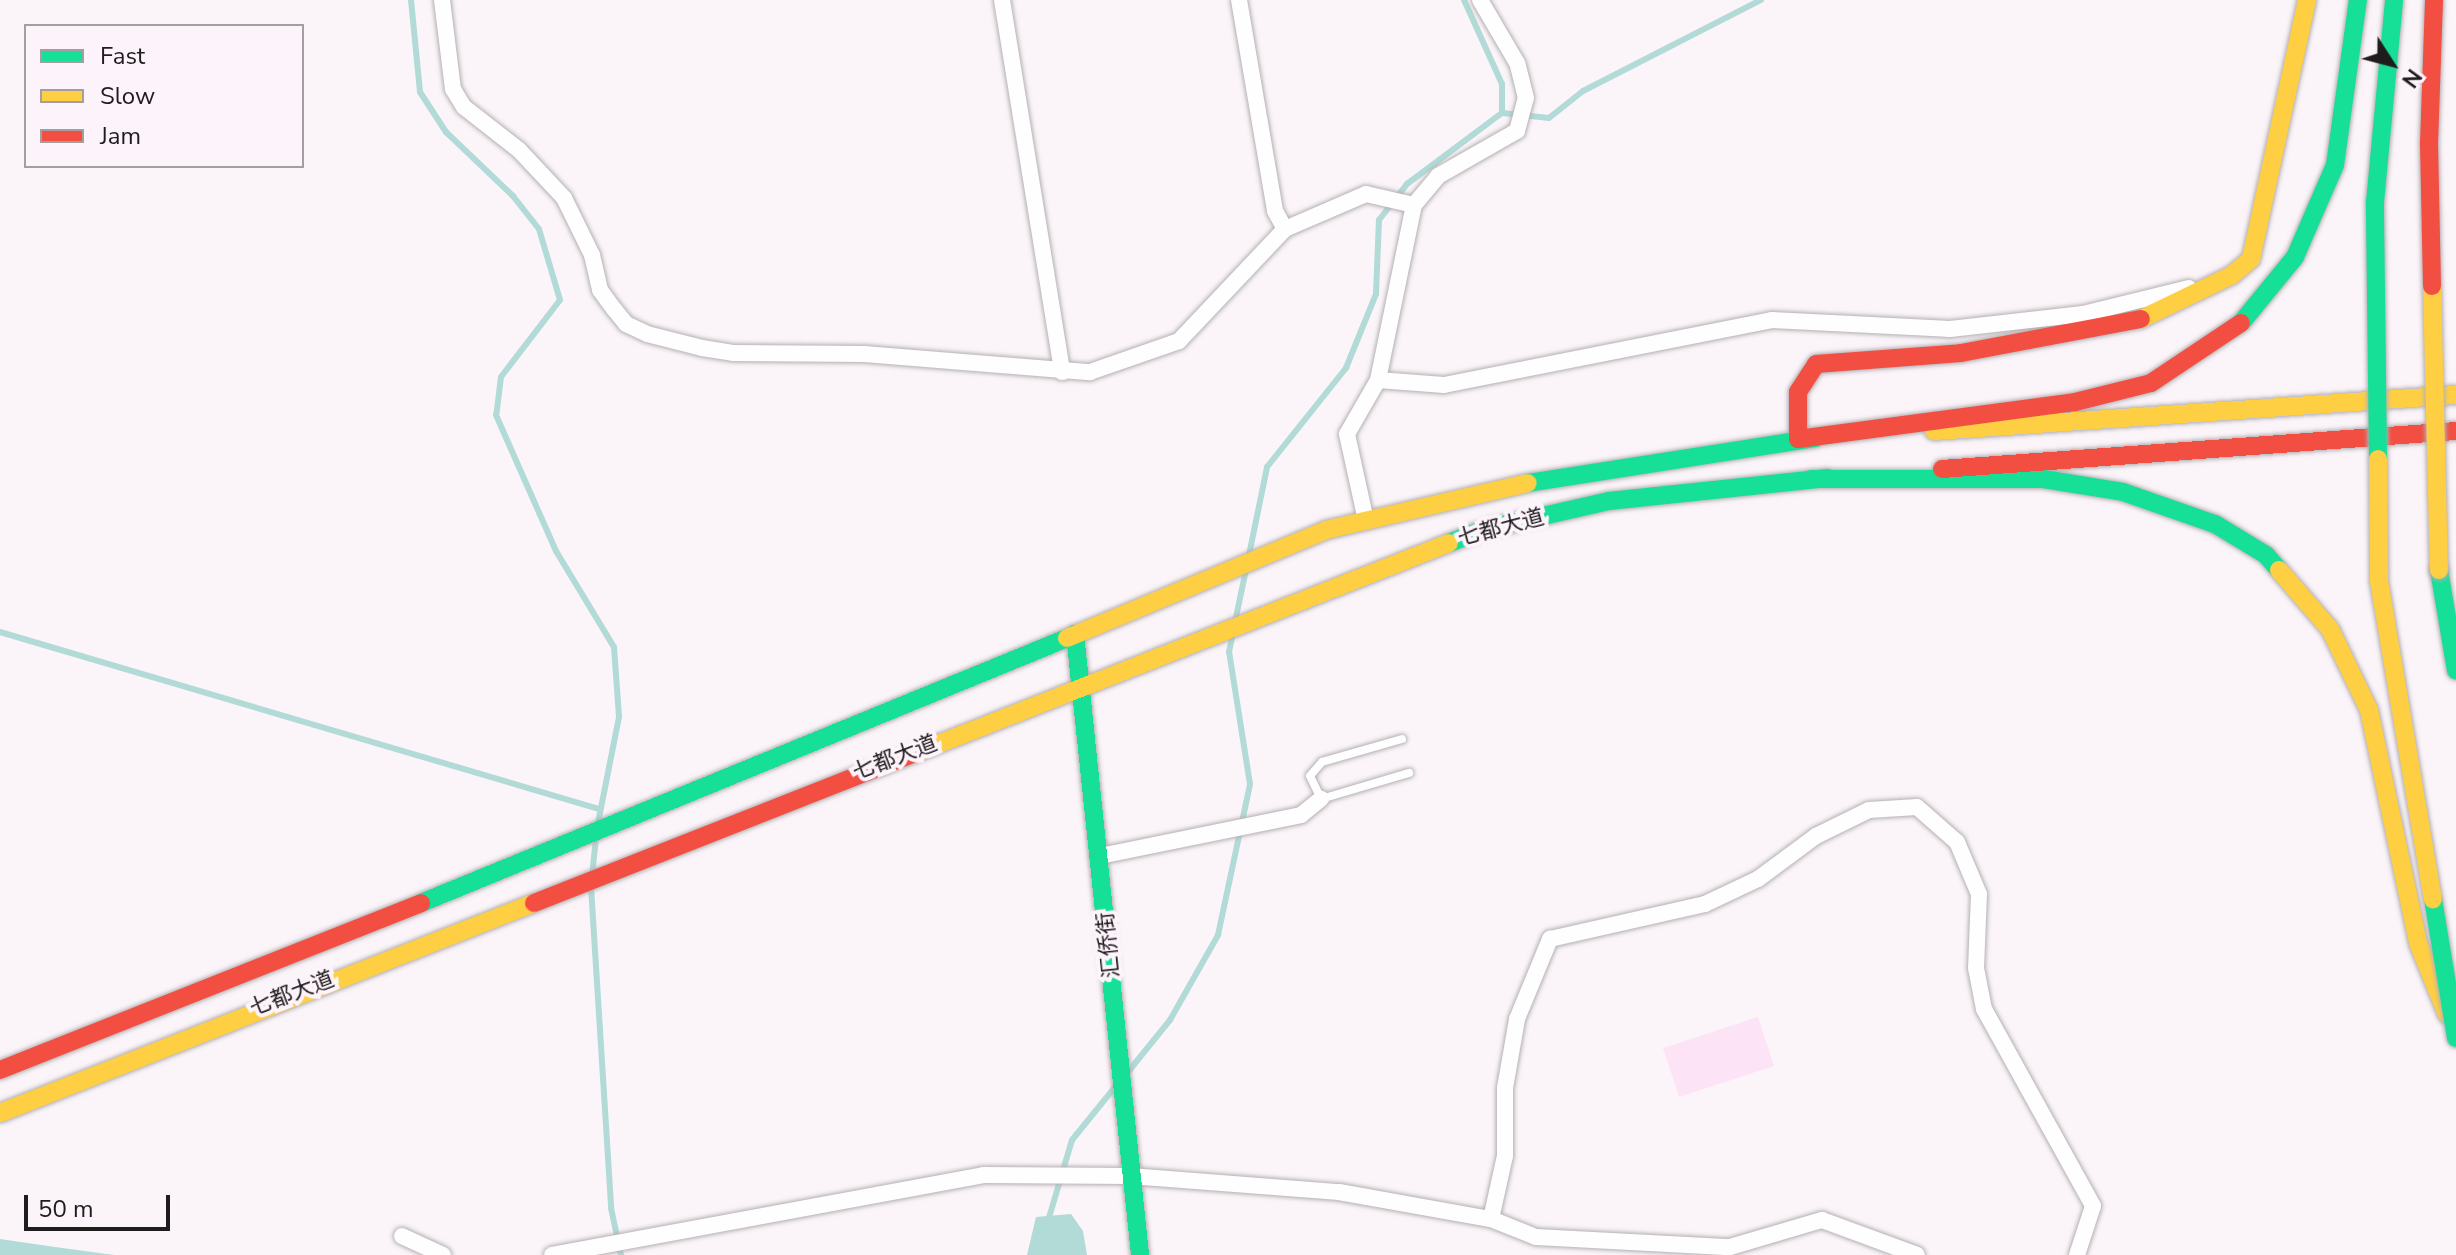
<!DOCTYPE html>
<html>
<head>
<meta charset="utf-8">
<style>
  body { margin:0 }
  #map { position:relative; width:2456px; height:1255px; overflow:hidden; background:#fbf5f9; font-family:"Nunito Sans","Noto Sans SC",sans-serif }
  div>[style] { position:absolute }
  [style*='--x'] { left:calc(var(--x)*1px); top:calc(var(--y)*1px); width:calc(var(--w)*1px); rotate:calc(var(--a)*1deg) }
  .green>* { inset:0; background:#fde3f6 }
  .water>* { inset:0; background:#b2dad7 }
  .stream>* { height:6px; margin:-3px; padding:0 3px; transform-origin:3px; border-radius:3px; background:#b2dad7 }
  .roads { filter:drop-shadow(0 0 2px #b4b0b3) drop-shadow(0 0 2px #b4b0b3) }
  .lane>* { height:8px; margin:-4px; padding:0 4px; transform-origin:4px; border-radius:4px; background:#fefefe }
  .street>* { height:16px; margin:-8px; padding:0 8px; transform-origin:8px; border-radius:8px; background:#fefefe }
  .fast>* { height:18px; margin:-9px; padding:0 9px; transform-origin:9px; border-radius:9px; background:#16e098 }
  .slow>* { height:18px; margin:-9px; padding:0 9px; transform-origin:9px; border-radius:9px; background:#ffcf43 }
  .jam>* { height:18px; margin:-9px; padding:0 9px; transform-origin:9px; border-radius:9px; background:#f24e42 }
  .bridges { filter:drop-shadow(0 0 2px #b4b0b3) drop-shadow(0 0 2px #b4b0b3) }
  .fast-bridge>* { height:18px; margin:-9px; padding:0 9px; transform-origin:9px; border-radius:9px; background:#16e098 }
  .slow-bridge>* { height:18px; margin:-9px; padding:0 9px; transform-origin:9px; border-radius:9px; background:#ffcf43 }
  .jam-bridge>* { height:18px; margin:-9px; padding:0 9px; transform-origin:9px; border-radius:9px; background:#f24e42 }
  span { translate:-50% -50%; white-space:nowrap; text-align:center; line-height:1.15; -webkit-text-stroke:8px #fdf3fa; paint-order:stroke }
  .street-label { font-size:22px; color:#1f1c1e }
  .legend { position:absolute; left:24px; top:24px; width:280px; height:144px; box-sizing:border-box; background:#fdf3fa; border:2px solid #a49da2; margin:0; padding:10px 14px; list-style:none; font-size:24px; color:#1f1c1e }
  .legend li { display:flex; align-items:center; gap:16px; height:40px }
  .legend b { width:40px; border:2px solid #a49da2 }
  .north { position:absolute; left:2352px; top:24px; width:80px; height:80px; -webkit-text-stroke:6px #fdf3fa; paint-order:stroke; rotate:126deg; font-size:22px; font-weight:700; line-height:32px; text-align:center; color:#1f1c1e }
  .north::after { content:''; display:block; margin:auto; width:28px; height:36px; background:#1f1c1e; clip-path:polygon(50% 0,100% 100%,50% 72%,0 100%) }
  .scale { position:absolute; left:24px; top:1195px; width:146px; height:36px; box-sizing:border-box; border:4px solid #1f1c1e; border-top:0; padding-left:10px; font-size:24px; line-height:28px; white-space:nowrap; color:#1f1c1e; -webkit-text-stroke:6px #fdf3fa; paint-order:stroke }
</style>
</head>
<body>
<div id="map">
  <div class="green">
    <i style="clip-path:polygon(1758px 1017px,1774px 1066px,1679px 1097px,1663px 1048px)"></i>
  </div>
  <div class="water">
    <i style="clip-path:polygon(1071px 1214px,1083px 1231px,1087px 1255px,1027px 1255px,1036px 1217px)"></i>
    <i style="clip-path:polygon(0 1239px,55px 1247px,114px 1255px,0 1255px)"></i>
  </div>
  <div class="stream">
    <i style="--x:411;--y:0;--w:92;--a:84.4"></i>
    <i style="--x:420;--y:92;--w:48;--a:57"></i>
    <i style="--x:446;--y:132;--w:93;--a:43.7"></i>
    <i style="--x:513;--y:196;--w:42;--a:51.8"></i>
    <i style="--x:539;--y:229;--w:74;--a:73.5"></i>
    <i style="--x:560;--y:300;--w:97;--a:127.5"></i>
    <i style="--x:501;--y:377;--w:38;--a:97"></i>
    <i style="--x:496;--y:415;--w:149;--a:66.2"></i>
    <i style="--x:556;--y:551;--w:112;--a:58.9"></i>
    <i style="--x:614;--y:647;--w:70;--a:85.9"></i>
    <i style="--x:619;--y:717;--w:113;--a:101.2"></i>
    <i style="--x:1502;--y:113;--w:47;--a:6.1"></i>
    <i style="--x:1549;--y:118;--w:43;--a:-38.5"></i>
    <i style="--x:1583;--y:91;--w:200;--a:-27.1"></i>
    <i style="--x:1249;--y:555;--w:90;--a:-78.4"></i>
    <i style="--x:1267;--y:467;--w:127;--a:-51.4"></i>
    <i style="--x:1346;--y:368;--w:80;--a:-67.9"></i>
    <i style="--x:1376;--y:294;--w:74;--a:-87.7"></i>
    <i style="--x:1379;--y:220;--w:46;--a:-52.1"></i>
    <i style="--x:1407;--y:184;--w:119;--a:-36.8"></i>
    <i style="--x:1502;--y:113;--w:29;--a:-90"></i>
    <i style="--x:1502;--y:84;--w:92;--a:-114.3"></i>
    <i style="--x:1235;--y:622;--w:53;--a:-78.1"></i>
    <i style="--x:0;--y:632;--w:625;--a:16.46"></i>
    <i style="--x:592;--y:876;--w:37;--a:-84"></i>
    <i style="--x:591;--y:887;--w:322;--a:86.4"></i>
    <i style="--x:611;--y:1208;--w:48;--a:78"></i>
    <i style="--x:1128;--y:1072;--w:67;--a:-51.1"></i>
    <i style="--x:1170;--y:1020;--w:98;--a:-60.5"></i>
    <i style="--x:1218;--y:935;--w:154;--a:-78"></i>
    <i style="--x:1250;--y:784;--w:134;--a:-99"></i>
    <i style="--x:1229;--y:652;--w:19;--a:-78"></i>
    <i style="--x:1048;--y:1221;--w:84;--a:-73.5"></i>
    <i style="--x:1072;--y:1140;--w:68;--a:-50.9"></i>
  </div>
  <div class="roads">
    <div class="lane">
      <i style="--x:1402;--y:739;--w:83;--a:164"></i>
      <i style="--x:1322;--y:762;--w:18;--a:131"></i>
      <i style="--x:1310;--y:776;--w:25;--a:64"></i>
      <i style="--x:1321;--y:799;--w:92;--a:-16.5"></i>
    </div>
    <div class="street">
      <i style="--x:442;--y:0;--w:90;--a:83"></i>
      <i style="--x:453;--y:89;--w:21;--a:59"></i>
      <i style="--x:464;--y:107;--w:70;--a:38"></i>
      <i style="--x:519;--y:150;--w:66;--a:46.8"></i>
      <i style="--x:564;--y:198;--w:64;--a:63.8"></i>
      <i style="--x:592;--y:255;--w:36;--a:77"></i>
      <i style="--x:600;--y:290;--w:24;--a:54"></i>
      <i style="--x:614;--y:309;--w:19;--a:51"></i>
      <i style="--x:626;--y:324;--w:23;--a:25"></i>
      <i style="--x:647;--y:334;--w:57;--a:14.3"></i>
      <i style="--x:702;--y:348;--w:31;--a:9"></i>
      <i style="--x:733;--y:353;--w:131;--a:0.4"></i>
      <i style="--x:864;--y:354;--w:227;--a:4.6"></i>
      <i style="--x:1090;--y:372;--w:94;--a:-19.2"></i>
      <i style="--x:1179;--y:341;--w:154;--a:-46.6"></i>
      <i style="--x:1285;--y:229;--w:88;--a:-23.4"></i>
      <i style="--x:1366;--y:194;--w:49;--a:12.9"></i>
      <i style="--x:1002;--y:0;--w:377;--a:80.8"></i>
      <i style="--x:1239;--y:0;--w:214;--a:80.3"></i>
      <i style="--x:1275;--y:211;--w:21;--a:61"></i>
      <i style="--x:1378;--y:380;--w:179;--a:-78.4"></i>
      <i style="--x:1414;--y:205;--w:38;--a:-50"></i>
      <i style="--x:1438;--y:176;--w:91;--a:-29.7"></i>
      <i style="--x:1517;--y:131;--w:34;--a:-75"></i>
      <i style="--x:1526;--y:98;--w:36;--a:-104"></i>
      <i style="--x:1517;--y:63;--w:73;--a:-120.4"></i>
      <i style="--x:1365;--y:516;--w:84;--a:-102.4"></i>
      <i style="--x:1347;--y:434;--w:62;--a:-60.1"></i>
      <i style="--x:1378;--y:380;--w:66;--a:4.3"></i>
      <i style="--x:1444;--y:385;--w:334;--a:-11.2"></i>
      <i style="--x:1772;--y:320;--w:178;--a:2.9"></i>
      <i style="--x:1950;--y:329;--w:134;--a:-6.4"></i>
      <i style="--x:2083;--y:314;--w:109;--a:-13.8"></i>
      <i style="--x:1100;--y:856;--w:205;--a:-11.5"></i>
      <i style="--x:1301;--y:815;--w:26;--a:-39"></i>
      <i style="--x:1491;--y:1219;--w:65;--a:-77.5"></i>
      <i style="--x:1505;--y:1156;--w:68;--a:-90"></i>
      <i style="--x:1505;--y:1088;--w:70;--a:-80.1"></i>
      <i style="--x:1517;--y:1019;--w:87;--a:-67.6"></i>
      <i style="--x:1550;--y:939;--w:159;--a:-12.7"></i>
      <i style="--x:1705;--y:904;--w:59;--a:-25.3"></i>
      <i style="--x:1758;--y:879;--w:72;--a:-36.6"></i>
      <i style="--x:1816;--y:836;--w:59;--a:-26.1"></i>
      <i style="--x:1869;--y:810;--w:48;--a:-3.6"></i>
      <i style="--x:1917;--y:807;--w:53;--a:41.2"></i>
      <i style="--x:1957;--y:842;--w:56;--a:67.1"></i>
      <i style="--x:1979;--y:894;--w:74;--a:92.3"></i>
      <i style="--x:1976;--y:968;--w:42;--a:79"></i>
      <i style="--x:1984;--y:1009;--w:225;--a:61"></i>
      <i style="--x:2093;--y:1206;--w:52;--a:108.1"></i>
      <i style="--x:402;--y:1236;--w:45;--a:24.9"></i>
      <i style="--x:552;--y:1255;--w:439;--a:-10.5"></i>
      <i style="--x:984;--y:1175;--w:146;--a:0.4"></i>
      <i style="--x:1130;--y:1176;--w:210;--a:4.4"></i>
      <i style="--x:1339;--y:1192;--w:154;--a:10.1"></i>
      <i style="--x:1491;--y:1219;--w:48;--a:21.8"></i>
      <i style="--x:1536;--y:1237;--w:194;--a:3"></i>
      <i style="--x:1730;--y:1247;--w:96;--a:-16.4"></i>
      <i style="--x:1822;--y:1220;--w:101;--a:20.2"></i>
    </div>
    <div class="fast">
      <i style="--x:2241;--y:323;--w:85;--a:-50.7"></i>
      <i style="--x:2295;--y:257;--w:100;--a:-66.5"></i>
      <i style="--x:2335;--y:165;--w:167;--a:-82.1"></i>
      <i style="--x:1811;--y:479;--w:232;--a:0"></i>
      <i style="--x:2043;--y:479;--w:81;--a:9.2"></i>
      <i style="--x:2123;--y:492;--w:97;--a:19.2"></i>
      <i style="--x:2215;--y:524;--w:60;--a:31.3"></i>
      <i style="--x:2266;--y:555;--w:20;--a:49"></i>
      <i style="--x:1528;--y:483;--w:291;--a:-8.9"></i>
      <i style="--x:1449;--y:543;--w:40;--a:-21"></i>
      <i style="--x:1486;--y:529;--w:126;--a:-12.8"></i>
      <i style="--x:1609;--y:501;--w:220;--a:-6"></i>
      <i style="--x:2439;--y:570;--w:102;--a:80.4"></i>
      <i style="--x:1075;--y:634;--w:624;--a:84.02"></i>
      <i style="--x:421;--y:903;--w:698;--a:-22.3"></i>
    </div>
    <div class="slow">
      <i style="--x:2141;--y:319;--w:101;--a:-25.8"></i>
      <i style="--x:2232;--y:275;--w:25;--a:-40"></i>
      <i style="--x:2251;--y:259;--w:265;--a:-77.8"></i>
      <i style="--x:1934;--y:431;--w:523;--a:-3.95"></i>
      <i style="--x:2279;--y:570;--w:78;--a:49.2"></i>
      <i style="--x:2330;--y:629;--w:90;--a:64.3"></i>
      <i style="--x:2369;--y:710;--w:238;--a:78.1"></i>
      <i style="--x:2418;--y:943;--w:77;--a:67.8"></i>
      <i style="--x:1067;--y:638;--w:281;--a:-22.6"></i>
      <i style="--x:1326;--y:530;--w:207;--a:-13.1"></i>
      <i style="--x:913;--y:754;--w:576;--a:-21.49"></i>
      <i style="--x:0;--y:1113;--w:574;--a:-21.47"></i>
    </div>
    <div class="jam">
      <i style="--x:1798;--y:439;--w:47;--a:-90"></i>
      <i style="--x:1798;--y:392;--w:33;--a:-57"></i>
      <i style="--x:1816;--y:364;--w:145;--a:-4.3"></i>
      <i style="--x:1961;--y:353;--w:183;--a:-10.7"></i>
      <i style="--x:1798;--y:439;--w:279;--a:-7.6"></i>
      <i style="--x:2075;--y:402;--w:78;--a:-14"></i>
      <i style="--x:2151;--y:383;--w:108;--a:-33.7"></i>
      <i style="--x:1942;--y:469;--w:515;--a:-4.23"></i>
      <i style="--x:534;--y:903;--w:407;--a:-21.5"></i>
      <i style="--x:0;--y:1070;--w:453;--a:-21.6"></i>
    </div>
  </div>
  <div class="bridges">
    <div class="fast-bridge">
      <i style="--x:2378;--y:459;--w:257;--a:-90.7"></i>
      <i style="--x:2375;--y:202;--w:203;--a:-84.6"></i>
      <i style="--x:2433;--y:899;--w:141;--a:80.6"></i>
    </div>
    <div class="slow-bridge">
      <i style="--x:2432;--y:286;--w:284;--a:88.6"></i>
      <i style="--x:2378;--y:459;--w:122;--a:89.5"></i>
      <i style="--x:2379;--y:581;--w:323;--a:80.4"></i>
    </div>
    <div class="jam-bridge">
      <i style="--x:2432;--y:286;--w:142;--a:-91.2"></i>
      <i style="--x:2429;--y:144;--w:144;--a:-88"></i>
    </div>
  </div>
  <div class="street-label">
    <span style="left:1501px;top:528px;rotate:-15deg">七都大道</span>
    <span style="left:895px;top:758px;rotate:-21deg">七都大道</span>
    <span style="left:1109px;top:945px;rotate:-96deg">汇侨街</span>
    <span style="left:292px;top:994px;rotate:-21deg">七都大道</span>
  </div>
  <ul class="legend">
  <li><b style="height:10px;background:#16e098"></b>Fast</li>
  <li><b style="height:10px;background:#ffcf43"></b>Slow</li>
  <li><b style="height:10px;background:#f24e42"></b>Jam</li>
  </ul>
  <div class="north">N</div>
  <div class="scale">50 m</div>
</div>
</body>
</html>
